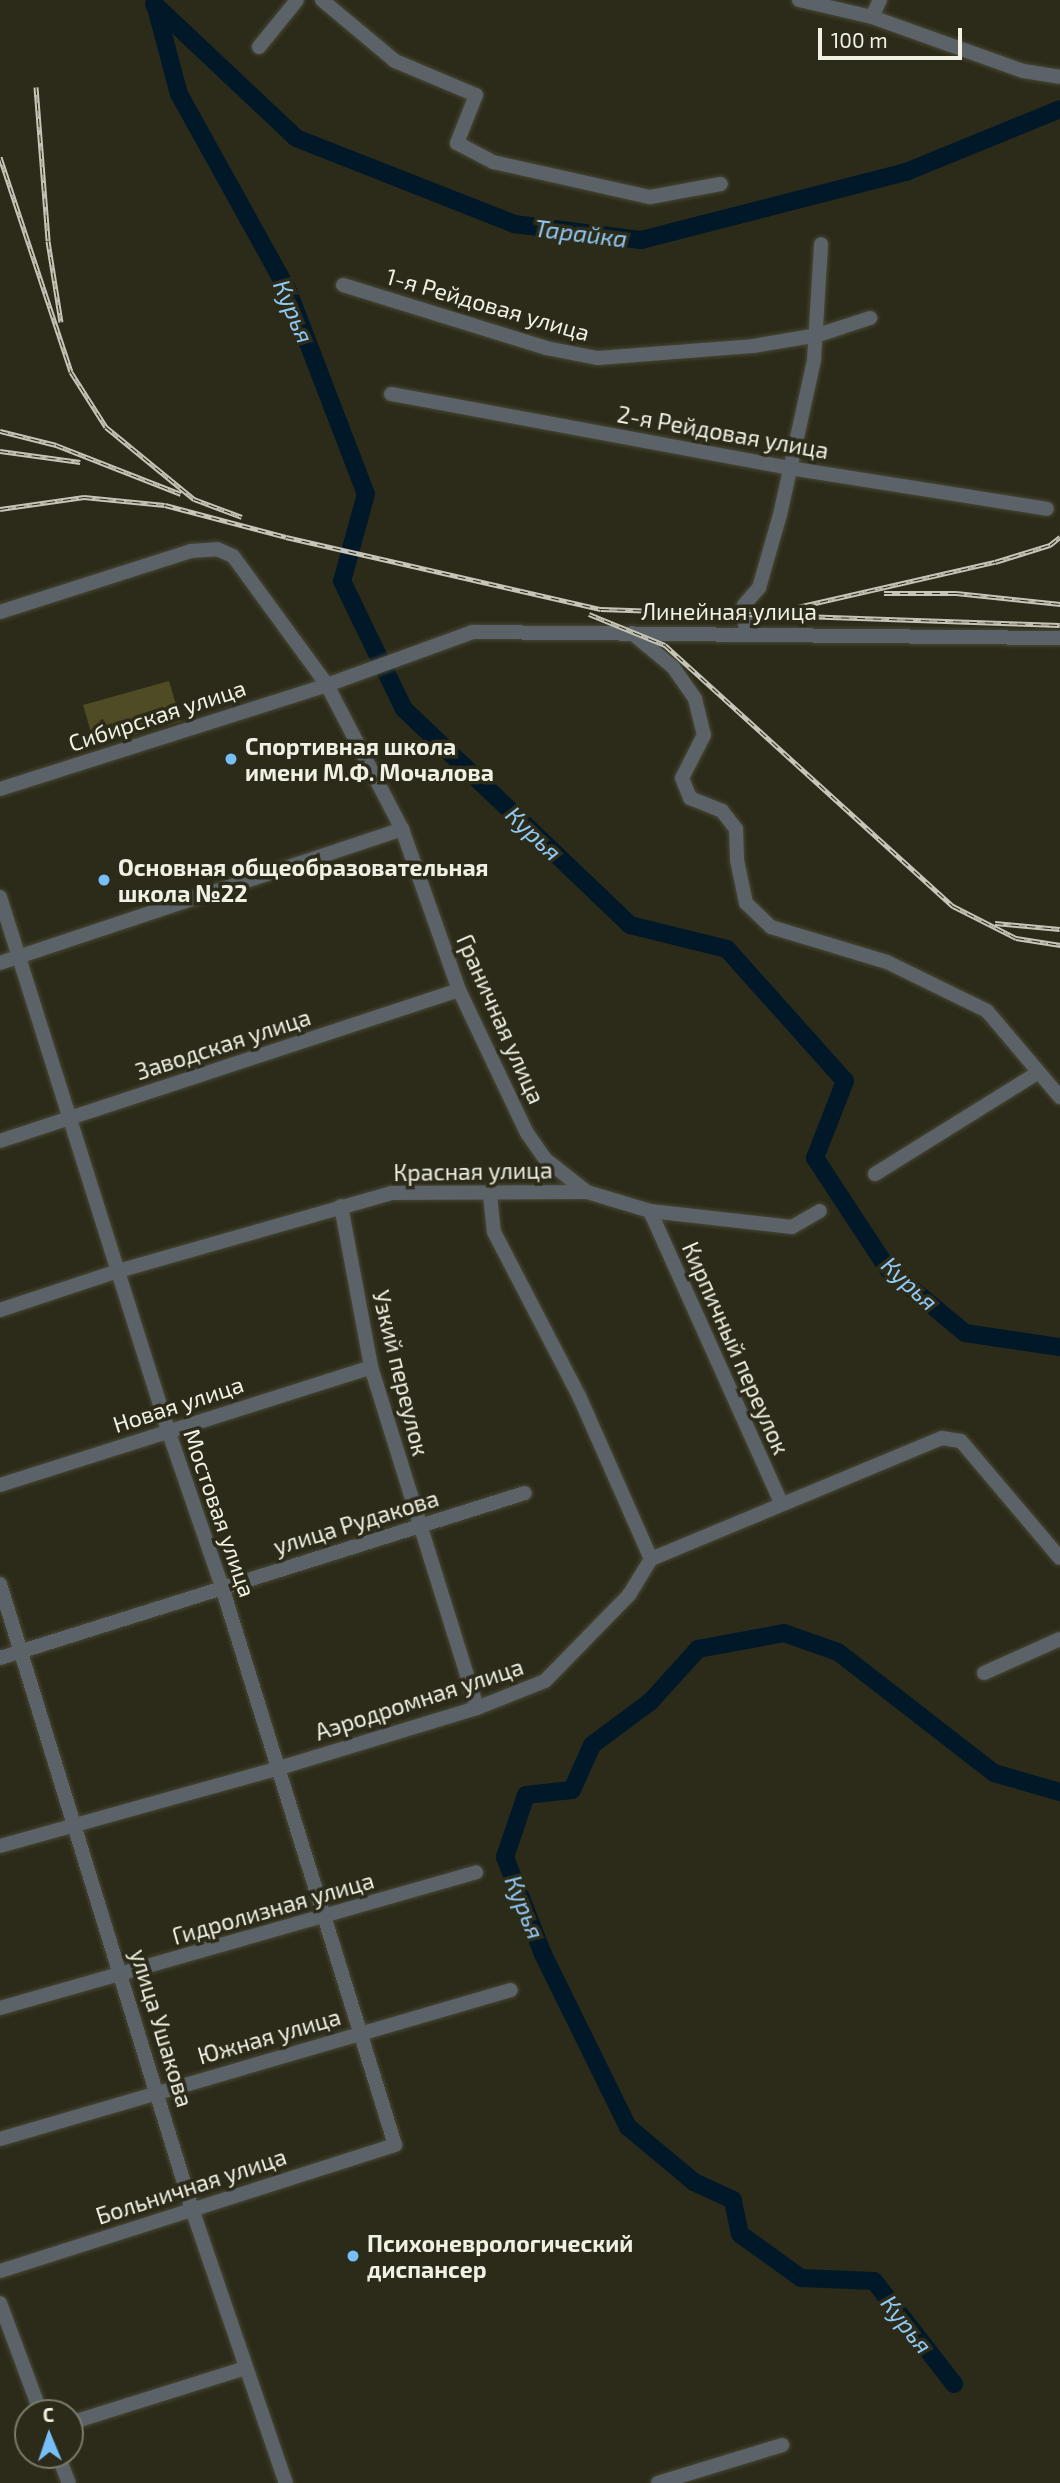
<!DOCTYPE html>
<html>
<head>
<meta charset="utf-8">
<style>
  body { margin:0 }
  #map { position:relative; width:1060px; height:2483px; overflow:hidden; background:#2c2b19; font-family:"Exo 2",sans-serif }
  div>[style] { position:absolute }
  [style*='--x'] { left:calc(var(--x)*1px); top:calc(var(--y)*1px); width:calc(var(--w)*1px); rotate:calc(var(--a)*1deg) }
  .green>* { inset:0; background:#4f4b24 }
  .river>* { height:18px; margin:-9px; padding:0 9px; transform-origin:9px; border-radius:9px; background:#011829 }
  .roads { filter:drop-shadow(0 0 2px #474735) drop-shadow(0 0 2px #474735) }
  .minor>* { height:14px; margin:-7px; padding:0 7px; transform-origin:7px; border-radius:7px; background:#5b6268 }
  .rail>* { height:5px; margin-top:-2.5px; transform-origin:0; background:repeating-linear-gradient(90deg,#2c2b19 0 8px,#c6c5b8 0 16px); box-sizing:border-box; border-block:2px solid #c6c5b8 }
  .dots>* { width:19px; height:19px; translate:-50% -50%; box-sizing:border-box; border:4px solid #2c2b19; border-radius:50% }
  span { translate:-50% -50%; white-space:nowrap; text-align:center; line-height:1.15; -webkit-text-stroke:7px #2c2b19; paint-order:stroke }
  .street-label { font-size:23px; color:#f0f0e4 }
  .poi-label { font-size:23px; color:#f0f0e4; font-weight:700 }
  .left { translate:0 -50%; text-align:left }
  .water-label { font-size:24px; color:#90c9f5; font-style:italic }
  .north { position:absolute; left:14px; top:2399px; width:70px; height:70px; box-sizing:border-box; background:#2c2b19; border:2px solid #7a7a6a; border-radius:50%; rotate:358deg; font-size:19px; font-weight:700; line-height:28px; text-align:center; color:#f0f0e4 }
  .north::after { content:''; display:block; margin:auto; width:24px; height:32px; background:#76c0f7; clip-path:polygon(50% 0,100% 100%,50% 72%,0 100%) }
  .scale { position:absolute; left:818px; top:28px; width:144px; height:32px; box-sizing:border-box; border:4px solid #f0f0e4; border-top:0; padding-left:9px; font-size:21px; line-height:24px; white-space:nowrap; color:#f0f0e4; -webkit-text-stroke:5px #2c2b19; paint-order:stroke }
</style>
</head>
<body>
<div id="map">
  <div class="green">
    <i style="clip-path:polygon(169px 681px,181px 721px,95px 746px,83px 705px)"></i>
  </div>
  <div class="river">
    <i style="--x:154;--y:4;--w:195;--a:43.3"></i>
    <i style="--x:296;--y:138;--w:234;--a:21.5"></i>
    <i style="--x:514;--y:224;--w:128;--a:7.2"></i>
    <i style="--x:641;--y:240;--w:274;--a:-14.4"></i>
    <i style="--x:906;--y:172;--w:166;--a:-22.2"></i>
    <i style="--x:155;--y:4;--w:93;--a:75.1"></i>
    <i style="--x:179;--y:94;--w:225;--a:61"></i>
    <i style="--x:288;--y:291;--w:217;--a:69"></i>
    <i style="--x:366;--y:494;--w:90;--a:105.4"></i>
    <i style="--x:342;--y:581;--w:142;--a:64.2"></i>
    <i style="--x:404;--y:709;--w:313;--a:43.7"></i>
    <i style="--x:630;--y:925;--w:100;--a:13.9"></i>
    <i style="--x:727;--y:949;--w:177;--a:48.2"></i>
    <i style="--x:845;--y:1081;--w:83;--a:111.3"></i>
    <i style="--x:815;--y:1158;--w:133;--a:56.7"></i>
    <i style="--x:888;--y:1269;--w:100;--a:39.7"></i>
    <i style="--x:965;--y:1333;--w:96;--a:8.4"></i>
    <i style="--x:954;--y:2384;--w:130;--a:-127.8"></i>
    <i style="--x:874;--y:2281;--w:73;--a:-177.6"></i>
    <i style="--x:801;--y:2278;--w:75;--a:-144.2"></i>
    <i style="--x:740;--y:2234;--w:35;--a:-102"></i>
    <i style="--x:733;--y:2200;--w:43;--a:-155.2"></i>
    <i style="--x:694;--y:2182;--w:86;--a:-140.2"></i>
    <i style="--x:628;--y:2127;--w:193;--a:-116.2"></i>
    <i style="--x:543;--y:1954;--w:104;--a:-111.4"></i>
    <i style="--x:505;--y:1857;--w:65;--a:-71.3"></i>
    <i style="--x:526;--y:1795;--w:46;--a:-6.2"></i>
    <i style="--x:572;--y:1790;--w:49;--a:-66"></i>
    <i style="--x:592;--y:1745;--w:72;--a:-36.6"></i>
    <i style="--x:650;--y:1702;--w:72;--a:-47.8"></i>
    <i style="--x:698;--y:1649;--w:87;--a:-10.5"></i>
    <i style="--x:784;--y:1633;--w:57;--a:19.4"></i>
    <i style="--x:838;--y:1652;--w:197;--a:37.8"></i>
    <i style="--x:994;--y:1773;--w:69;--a:16.1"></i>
  </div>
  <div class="roads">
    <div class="minor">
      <i style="--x:322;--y:0;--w:95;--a:39.9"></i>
      <i style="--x:395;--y:61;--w:88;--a:22.8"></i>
      <i style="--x:476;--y:95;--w:52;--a:111.6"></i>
      <i style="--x:457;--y:143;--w:41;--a:27.8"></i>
      <i style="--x:493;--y:162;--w:161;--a:12.6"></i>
      <i style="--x:650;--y:197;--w:72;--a:-10.4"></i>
      <i style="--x:799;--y:0;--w:75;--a:13.1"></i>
      <i style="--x:872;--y:17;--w:19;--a:-65"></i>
      <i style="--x:872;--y:17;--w:160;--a:19.7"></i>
      <i style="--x:1023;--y:71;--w:37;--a:9"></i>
      <i style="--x:259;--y:47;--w:60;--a:-51"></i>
      <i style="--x:343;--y:285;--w:213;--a:17.2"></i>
      <i style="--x:546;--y:348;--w:53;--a:10.9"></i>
      <i style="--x:598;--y:358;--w:155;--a:-4.4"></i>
      <i style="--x:753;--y:346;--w:66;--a:-9.6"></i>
      <i style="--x:818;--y:335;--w:55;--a:-18.1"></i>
      <i style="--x:391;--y:394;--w:405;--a:10.5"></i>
      <i style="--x:789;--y:468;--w:261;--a:9"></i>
      <i style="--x:0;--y:612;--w:201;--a:-17.7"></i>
      <i style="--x:191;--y:551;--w:26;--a:-4"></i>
      <i style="--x:217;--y:549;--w:17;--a:24"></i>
      <i style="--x:233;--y:556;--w:160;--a:53.9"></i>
      <i style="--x:327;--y:685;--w:162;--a:62.5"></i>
      <i style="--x:402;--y:829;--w:171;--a:70.5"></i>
      <i style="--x:459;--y:990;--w:158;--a:64.6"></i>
      <i style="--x:527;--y:1133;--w:32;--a:55"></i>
      <i style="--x:545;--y:1159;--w:53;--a:38.2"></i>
      <i style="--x:632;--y:633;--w:53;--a:39.7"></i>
      <i style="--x:673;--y:667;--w:39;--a:55"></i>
      <i style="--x:695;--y:699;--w:37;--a:76"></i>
      <i style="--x:704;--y:735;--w:48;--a:117.1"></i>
      <i style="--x:682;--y:778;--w:22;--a:68"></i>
      <i style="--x:690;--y:798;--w:35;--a:22"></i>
      <i style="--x:722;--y:811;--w:23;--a:52"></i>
      <i style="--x:736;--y:829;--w:31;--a:88"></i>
      <i style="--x:737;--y:860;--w:44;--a:78.2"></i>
      <i style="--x:746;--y:903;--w:35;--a:44"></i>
      <i style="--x:771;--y:927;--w:121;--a:16.8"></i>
      <i style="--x:887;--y:962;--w:111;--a:26.1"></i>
      <i style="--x:987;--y:1011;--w:113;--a:49.7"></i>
      <i style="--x:746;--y:634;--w:29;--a:-94"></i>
      <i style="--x:744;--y:605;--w:23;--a:-49"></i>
      <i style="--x:759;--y:588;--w:76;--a:-74"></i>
      <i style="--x:780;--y:515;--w:159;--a:-77.6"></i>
      <i style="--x:814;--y:360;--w:116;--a:-86.5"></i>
      <i style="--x:0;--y:789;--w:343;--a:-17.6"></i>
      <i style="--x:327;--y:685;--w:155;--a:-20"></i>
      <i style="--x:473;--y:632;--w:587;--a:0.59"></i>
      <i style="--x:0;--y:897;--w:559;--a:72.51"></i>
      <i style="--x:168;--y:1430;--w:166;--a:71"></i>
      <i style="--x:222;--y:1587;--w:584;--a:72.77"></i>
      <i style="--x:395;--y:2145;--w:415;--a:162.3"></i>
      <i style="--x:0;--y:963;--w:424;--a:-18.4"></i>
      <i style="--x:0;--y:1141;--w:483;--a:-18.2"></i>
      <i style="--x:875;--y:1174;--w:191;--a:-31.9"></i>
      <i style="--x:490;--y:1195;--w:37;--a:84"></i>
      <i style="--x:494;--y:1232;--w:187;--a:62.6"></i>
      <i style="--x:580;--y:1398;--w:176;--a:66.2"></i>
      <i style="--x:341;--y:1206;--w:164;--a:79.4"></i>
      <i style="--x:371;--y:1367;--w:357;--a:72.7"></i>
      <i style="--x:650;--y:1211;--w:320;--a:65.8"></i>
      <i style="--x:0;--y:1310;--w:124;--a:-18.3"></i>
      <i style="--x:118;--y:1271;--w:284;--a:-15.9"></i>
      <i style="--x:391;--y:1193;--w:196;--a:-0.3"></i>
      <i style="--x:587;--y:1192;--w:66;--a:16.8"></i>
      <i style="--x:650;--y:1211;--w:143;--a:6.4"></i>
      <i style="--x:792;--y:1227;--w:32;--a:-30"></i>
      <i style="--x:0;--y:1485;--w:389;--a:-17.6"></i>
      <i style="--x:0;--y:1584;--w:654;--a:72.92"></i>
      <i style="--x:192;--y:2209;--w:290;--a:71.1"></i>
      <i style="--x:0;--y:1658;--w:550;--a:-17.45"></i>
      <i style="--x:984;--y:1673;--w:83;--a:-24.1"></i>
      <i style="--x:0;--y:1846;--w:287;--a:-15.6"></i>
      <i style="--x:276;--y:1769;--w:210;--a:-16.9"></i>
      <i style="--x:477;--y:1708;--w:73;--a:-21.7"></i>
      <i style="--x:545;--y:1681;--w:120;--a:-45.7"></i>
      <i style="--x:629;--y:1595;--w:42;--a:-58.6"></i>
      <i style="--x:651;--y:1559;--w:315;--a:-22.6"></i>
      <i style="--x:942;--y:1438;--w:19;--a:9"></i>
      <i style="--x:961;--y:1441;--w:153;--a:49.8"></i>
      <i style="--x:0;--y:2008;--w:495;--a:-15.9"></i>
      <i style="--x:0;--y:2139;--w:532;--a:-16.26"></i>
      <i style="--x:0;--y:2303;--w:117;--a:69.6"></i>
      <i style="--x:70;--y:2423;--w:184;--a:-17.4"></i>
      <i style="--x:58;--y:2455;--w:30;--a:69"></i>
      <i style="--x:658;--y:2483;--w:130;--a:-17"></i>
    </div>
  </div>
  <div class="rail">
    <i style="--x:36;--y:87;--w:154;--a:85.5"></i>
    <i style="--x:48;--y:241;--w:82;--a:80.9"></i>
    <i style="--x:0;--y:157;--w:226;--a:71.7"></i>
    <i style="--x:71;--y:372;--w:65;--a:57.5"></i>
    <i style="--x:106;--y:427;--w:114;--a:39.3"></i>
    <i style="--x:194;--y:499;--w:51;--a:20.6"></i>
    <i style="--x:0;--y:431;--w:58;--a:14"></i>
    <i style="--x:56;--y:445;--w:134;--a:21.4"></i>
    <i style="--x:0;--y:451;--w:81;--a:7.8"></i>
    <i style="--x:0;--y:509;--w:85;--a:-8.1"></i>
    <i style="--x:84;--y:497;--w:81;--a:5.6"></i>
    <i style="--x:165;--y:505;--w:125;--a:14.8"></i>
    <i style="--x:286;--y:537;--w:323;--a:12.9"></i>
    <i style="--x:601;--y:609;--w:459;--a:2"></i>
    <i style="--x:884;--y:593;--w:72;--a:0"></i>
    <i style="--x:956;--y:593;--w:105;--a:6"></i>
    <i style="--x:789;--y:609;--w:211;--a:-12.9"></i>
    <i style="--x:995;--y:562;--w:58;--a:-17.2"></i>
    <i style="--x:1050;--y:545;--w:13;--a:-39"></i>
    <i style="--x:589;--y:614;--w:82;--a:22.2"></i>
    <i style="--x:665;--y:645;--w:389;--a:42.2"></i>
    <i style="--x:953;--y:906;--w:71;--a:26.9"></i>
    <i style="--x:1016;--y:938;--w:45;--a:9"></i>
    <i style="--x:995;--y:923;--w:65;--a:5.3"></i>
  </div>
  <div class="dots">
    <i style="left:231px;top:759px;background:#76c0f7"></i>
    <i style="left:104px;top:880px;background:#76c0f7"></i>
    <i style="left:353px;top:2256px;background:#76c0f7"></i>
  </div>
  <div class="street-label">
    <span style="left:488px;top:304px;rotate:16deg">1-я Рейдовая улица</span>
    <span style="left:723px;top:432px;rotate:10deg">2-я Рейдовая улица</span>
    <span style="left:729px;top:611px">Линейная улица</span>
    <span style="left:157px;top:715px;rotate:-18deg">Сибирская улица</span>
    <span style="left:501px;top:1019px;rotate:66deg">Граничная улица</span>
    <span style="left:223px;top:1044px;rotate:-18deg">Заводская улица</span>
    <span style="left:473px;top:1171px;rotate:-1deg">Красная улица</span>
    <span style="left:736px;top:1348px;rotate:66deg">Кирпичный переулок</span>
    <span style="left:401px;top:1373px;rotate:76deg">Узкий переулок</span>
    <span style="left:178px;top:1404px;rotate:-18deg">Новая улица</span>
    <span style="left:220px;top:1513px;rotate:71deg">Мостовая улица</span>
    <span style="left:356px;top:1522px;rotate:-17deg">улица Рудакова</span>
    <span style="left:419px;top:1699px;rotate:-18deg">Аэродромная улица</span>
    <span style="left:273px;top:1908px;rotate:-16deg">Гидролизная улица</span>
    <span style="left:162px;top:2028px;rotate:73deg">улица Ушакова</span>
    <span style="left:269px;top:2036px;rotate:-16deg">Южная улица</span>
    <span style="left:191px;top:2186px;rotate:-18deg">Больничная улица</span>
  </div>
  <div class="poi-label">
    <span class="left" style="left:245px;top:759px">Спортивная школа<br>имени М.Ф. Мочалова</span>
    <span class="left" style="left:118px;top:880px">Основная общеобразовательная<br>школа №22</span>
    <span class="left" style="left:367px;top:2256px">Психоневрологический<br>диспансер</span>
  </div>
  <div class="water-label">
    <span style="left:581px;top:233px;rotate:7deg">Тарайка</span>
    <span style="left:294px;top:311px;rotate:67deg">Курья</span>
    <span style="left:534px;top:833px;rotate:44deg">Курья</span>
    <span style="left:910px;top:1283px;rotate:43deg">Курья</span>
    <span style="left:525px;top:1907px;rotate:68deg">Курья</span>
    <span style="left:907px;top:2324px;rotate:52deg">Курья</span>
  </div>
  <div class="north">С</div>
  <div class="scale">100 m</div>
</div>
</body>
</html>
